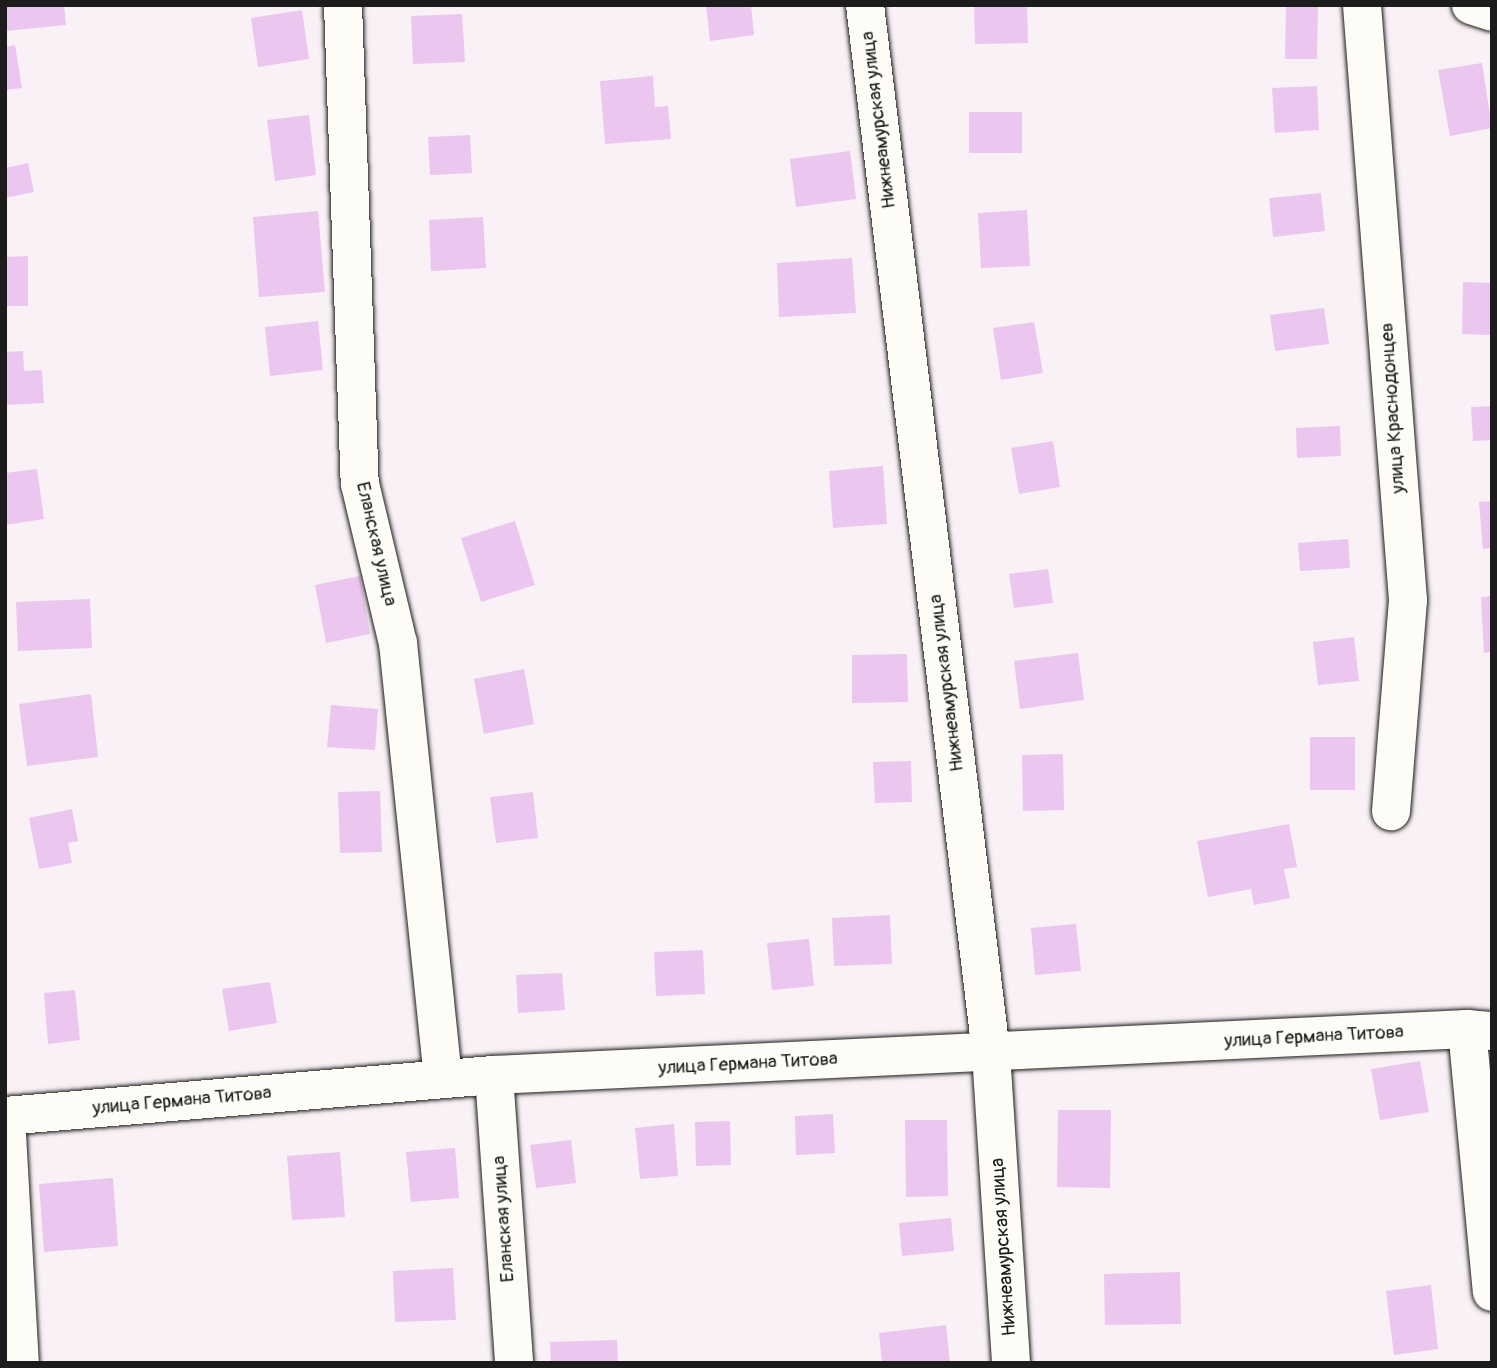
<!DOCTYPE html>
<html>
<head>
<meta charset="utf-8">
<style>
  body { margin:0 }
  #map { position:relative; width:1497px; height:1368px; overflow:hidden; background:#f9f1f5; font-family:Pangolin,sans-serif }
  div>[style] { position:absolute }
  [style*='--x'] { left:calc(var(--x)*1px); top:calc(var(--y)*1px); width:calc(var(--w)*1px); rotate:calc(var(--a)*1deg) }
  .building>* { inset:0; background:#ebc6ef }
  .roads { filter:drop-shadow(0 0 2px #1c1c1c) drop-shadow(0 0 2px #1c1c1c) }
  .street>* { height:38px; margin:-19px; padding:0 19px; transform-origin:19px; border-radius:19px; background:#fdfcf7 }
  span { translate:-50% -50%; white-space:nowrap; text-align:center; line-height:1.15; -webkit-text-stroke:7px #fdfcf7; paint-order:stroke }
  .street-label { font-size:19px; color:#1c1c1c }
  .frame { position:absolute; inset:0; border:7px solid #1c1c1c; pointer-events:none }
</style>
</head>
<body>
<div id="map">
  <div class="building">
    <i style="clip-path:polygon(5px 5px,64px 5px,66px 25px,5px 31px)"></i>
    <i style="clip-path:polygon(706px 5px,751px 5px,754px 35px,710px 41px)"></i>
    <i style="clip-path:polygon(974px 5px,1027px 5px,1028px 43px,975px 44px)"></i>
    <i style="clip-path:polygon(1286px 5px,1318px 5px,1317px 59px,1285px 59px)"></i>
    <i style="clip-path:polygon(302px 10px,309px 59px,258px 67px,251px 18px)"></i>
    <i style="clip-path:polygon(462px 14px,465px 62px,413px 64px,411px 16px)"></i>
    <i style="clip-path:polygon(15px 45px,22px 88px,5px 90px,5px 47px)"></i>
    <i style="clip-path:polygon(1482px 63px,1492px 128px,1450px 136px,1438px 70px)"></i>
    <i style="clip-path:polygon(653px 76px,655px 107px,668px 106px,671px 139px,605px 144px,600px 81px)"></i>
    <i style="clip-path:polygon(1317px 86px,1319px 130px,1275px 133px,1272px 88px)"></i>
    <i style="clip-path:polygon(969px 112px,1022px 112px,1022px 153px,969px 153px)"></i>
    <i style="clip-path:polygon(309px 115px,316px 175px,275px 181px,267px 120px)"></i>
    <i style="clip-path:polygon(470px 135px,472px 173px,430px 175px,428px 137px)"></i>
    <i style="clip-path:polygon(850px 151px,856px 199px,796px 207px,790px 159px)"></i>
    <i style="clip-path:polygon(28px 163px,34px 192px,5px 198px,5px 168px)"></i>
    <i style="clip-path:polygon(1321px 193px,1325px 231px,1273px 237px,1269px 198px)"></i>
    <i style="clip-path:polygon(1027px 210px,1030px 266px,981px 268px,978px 213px)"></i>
    <i style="clip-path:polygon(318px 211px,325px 292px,259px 297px,253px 217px)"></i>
    <i style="clip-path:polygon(483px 217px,486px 268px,431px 271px,429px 220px)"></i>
    <i style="clip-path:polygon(28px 256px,28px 306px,5px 306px,5px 257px)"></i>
    <i style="clip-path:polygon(852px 258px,856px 313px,779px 317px,777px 263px)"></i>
    <i style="clip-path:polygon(1463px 282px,1492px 283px,1492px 335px,1462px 334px)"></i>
    <i style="clip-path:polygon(1324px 308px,1329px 344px,1275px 351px,1270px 315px)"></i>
    <i style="clip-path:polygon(318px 321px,323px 370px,270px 376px,265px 327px)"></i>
    <i style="clip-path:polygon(1034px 322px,1043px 373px,1001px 380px,993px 328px)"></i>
    <i style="clip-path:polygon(23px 351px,24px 371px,42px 370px,44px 403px,5px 405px,5px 352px)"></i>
    <i style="clip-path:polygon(1492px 406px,1492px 440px,1473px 441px,1471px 407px)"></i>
    <i style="clip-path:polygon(1340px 426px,1341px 456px,1297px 458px,1296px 428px)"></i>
    <i style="clip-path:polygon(1053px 441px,1060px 487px,1019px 494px,1011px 448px)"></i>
    <i style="clip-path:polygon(883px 466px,887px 524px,833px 528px,829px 471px)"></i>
    <i style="clip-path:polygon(37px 469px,44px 519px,5px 525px,5px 473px)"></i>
    <i style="clip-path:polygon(1492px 501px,1492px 548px,1483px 549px,1479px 502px)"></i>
    <i style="clip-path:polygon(515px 521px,535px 585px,481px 602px,461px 538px)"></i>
    <i style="clip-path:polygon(1348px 539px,1350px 568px,1300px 571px,1298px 543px)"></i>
    <i style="clip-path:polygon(1048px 569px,1053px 603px,1014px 608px,1009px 574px)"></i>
    <i style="clip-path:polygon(360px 576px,370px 634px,326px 643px,315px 585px)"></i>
    <i style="clip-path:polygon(1492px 596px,1492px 652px,1484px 653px,1481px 597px)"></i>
    <i style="clip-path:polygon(90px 599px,92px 648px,18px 651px,16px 602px)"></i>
    <i style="clip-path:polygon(1354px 637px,1359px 681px,1318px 685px,1313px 642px)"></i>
    <i style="clip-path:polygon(1078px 653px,1084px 700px,1020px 709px,1014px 661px)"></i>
    <i style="clip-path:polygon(907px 654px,908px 702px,852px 703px,852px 655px)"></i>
    <i style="clip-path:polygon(524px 669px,534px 724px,484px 734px,474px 679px)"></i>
    <i style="clip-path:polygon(91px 694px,98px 757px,27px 766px,19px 704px)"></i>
    <i style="clip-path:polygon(331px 705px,378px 709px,375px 750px,327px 747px)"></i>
    <i style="clip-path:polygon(1310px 737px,1355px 737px,1355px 790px,1310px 790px)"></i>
    <i style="clip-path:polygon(1063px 754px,1064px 810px,1023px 811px,1022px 755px)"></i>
    <i style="clip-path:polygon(911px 761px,912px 802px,875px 803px,873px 762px)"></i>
    <i style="clip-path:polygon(380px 791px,382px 852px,340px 853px,338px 792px)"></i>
    <i style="clip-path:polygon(533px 792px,538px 838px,496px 843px,490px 797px)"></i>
    <i style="clip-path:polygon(72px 809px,78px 841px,68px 843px,72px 863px,39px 869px,29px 818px)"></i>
    <i style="clip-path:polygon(1289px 824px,1297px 867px,1284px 869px,1290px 898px,1254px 905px,1251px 889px,1208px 897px,1197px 841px)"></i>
    <i style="clip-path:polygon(890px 915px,892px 964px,834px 966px,832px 918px)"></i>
    <i style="clip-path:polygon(1076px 924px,1081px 971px,1035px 975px,1031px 928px)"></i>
    <i style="clip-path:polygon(809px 939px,814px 986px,772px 990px,767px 943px)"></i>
    <i style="clip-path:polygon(703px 950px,705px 994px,656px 996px,654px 952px)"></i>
    <i style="clip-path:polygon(562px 973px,565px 1010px,518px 1013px,516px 975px)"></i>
    <i style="clip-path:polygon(270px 982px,277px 1023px,229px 1031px,222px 989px)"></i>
    <i style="clip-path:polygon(75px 990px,80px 1040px,48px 1044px,44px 993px)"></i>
    <i style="clip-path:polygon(1420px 1061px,1429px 1112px,1380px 1120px,1371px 1069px)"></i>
    <i style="clip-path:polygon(1058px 1110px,1111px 1110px,1110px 1188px,1057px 1187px)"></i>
    <i style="clip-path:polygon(833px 1114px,835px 1153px,796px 1155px,795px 1116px)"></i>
    <i style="clip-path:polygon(905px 1120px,947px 1120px,948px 1196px,906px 1197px)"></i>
    <i style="clip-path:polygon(730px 1121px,731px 1165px,696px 1166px,695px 1122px)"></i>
    <i style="clip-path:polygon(674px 1124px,678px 1176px,640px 1179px,635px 1128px)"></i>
    <i style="clip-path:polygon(571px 1140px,576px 1183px,536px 1188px,530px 1145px)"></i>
    <i style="clip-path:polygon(455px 1148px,459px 1198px,411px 1202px,406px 1152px)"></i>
    <i style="clip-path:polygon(340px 1152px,345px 1217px,292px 1220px,287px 1156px)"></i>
    <i style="clip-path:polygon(113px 1178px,118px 1246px,44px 1252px,39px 1184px)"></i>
    <i style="clip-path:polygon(951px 1218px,954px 1251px,902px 1256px,899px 1223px)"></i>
    <i style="clip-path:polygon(453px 1268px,456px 1320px,395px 1322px,393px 1271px)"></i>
    <i style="clip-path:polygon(1180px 1272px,1181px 1324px,1105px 1325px,1104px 1274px)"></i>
    <i style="clip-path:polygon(1431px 1285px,1438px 1349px,1394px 1355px,1386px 1291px)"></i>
    <i style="clip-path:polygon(946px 1325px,950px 1363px,882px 1363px,879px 1333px)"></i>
    <i style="clip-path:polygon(617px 1340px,618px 1363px,551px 1363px,550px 1342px)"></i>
  </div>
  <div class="roads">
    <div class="street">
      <i style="--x:343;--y:5;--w:479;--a:88"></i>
      <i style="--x:360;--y:484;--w:163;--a:76.6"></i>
      <i style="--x:398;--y:643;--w:438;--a:84.1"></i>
      <i style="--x:865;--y:5;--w:1056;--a:83.14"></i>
      <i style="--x:991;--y:1053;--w:311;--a:86.3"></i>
      <i style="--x:1362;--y:5;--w:597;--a:85.58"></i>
      <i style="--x:1408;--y:600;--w:212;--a:94.6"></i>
      <i style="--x:1471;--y:5;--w:22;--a:18"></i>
      <i style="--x:1467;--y:1029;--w:264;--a:84.6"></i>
      <i style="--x:494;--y:1075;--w:289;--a:86"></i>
      <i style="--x:5;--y:1116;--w:491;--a:-4.8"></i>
      <i style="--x:494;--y:1075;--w:974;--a:-2.71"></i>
      <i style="--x:1467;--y:1029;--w:25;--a:5"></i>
      <i style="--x:6;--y:1116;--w:247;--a:86.8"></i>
    </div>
  </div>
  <div class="street-label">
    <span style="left:879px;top:120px;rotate:-97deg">Нижнеамурская улица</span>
    <span style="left:1393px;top:408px;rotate:-94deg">улица Краснодонцев</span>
    <span style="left:376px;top:544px;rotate:77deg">Еланская улица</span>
    <span style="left:947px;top:683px;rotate:-97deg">Нижнеамурская улица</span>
    <span style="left:1314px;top:1037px;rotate:-3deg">улица Германа Титова</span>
    <span style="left:748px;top:1064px;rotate:-3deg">улица Германа Титова</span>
    <span style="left:182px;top:1101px;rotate:-5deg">улица Германа Титова</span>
    <span style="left:504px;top:1219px;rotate:-94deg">Еланская улица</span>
    <span style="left:1004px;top:1247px;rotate:-94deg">Нижнеамурская улица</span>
  </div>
  <div class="frame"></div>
</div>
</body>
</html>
